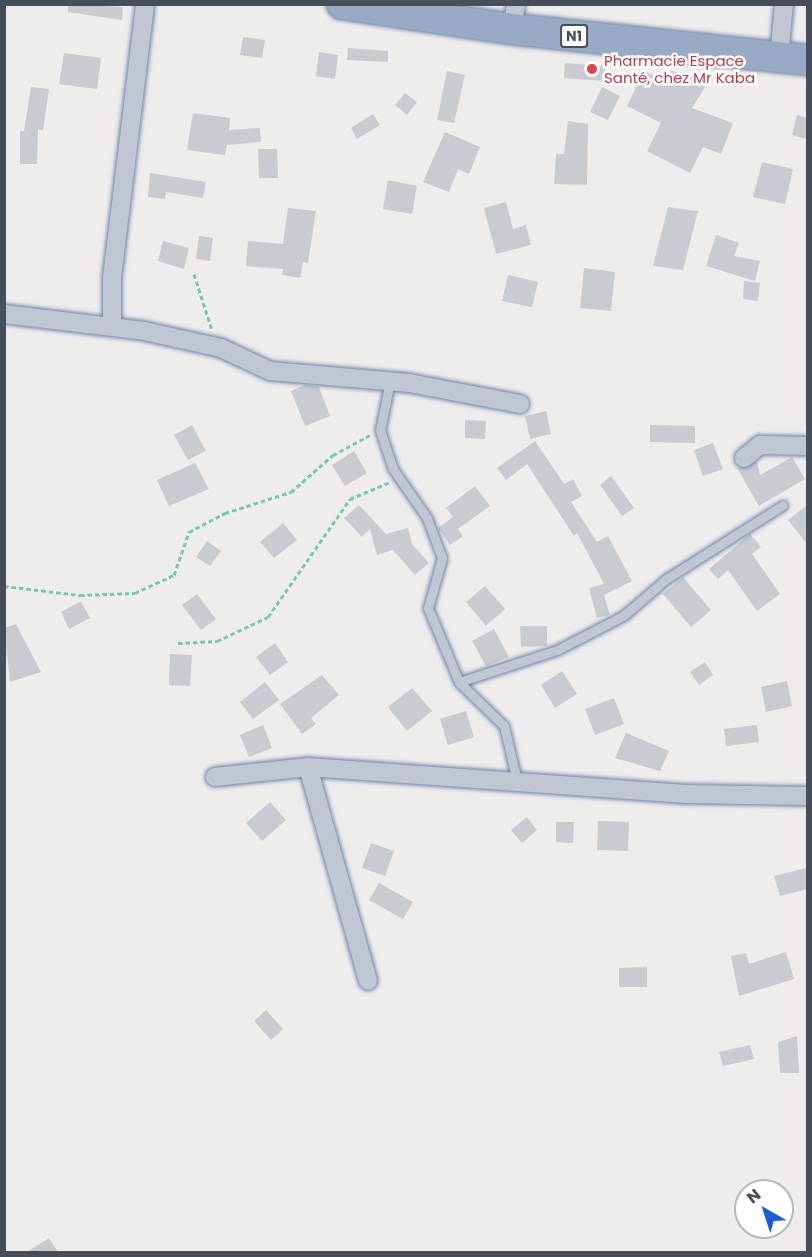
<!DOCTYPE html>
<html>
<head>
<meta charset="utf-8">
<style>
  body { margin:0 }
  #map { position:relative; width:812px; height:1257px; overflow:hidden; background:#efecec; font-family:Poppins,sans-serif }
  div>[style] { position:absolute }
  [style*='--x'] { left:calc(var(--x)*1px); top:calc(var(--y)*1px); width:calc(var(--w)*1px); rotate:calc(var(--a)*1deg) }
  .building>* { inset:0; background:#c9cbd1 }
  .path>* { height:3px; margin-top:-1.5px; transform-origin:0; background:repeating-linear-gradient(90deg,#73cba7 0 4.5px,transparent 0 7.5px) }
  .roads { filter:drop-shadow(0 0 2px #6f85a7) drop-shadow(0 0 2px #6f85a7) }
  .service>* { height:9px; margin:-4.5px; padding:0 4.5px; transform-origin:4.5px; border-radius:4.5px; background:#c0c7d2 }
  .minor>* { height:18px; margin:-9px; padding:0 9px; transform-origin:9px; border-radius:9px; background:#c0c7d2 }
  .trunk>* { height:30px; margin:-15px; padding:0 15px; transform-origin:15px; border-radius:15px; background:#98aac4 }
  .dots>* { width:16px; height:16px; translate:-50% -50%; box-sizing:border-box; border:3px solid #fff; border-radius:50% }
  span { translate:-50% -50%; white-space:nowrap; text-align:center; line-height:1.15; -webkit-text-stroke:5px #fff; paint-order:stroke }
  .shield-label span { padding:2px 4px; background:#fff; border:2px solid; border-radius:4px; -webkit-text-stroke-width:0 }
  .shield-label { font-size:14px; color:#454e59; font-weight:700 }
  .health-label { font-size:15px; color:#be3a42 }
  .left { translate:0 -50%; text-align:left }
  .frame { position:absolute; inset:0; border:6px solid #454e59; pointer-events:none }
  .north { position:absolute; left:734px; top:1179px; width:60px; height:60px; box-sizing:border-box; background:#fff; border:2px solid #b5b8bd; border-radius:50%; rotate:321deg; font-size:16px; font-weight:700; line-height:24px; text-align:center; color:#454e59 }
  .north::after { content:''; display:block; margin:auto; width:21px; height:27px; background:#1b5ddb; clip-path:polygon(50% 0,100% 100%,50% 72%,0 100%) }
</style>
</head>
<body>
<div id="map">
  <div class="building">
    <i style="clip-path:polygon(68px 4px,123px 7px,122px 20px,68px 12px)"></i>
    <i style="clip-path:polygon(243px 37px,265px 40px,262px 58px,240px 55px)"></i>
    <i style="clip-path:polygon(348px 48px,388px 51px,388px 62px,347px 60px)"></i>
    <i style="clip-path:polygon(319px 52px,338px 55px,335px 79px,316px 76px)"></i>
    <i style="clip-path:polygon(64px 53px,101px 58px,97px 89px,59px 84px)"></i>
    <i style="clip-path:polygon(565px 63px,605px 66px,604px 81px,564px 78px)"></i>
    <i style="clip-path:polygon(447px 71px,465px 75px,454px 123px,437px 120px)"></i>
    <i style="clip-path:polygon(644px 71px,668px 82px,671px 71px,692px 76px,705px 87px,692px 108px,733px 123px,721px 154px,703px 147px,690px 173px,647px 151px,661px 123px,627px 106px)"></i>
    <i style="clip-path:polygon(31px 87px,49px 89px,43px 130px,38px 130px,37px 164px,20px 164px,20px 131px,24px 131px)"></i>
    <i style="clip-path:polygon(602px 87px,620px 96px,608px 120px,590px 112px)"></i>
    <i style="clip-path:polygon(405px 93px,417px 102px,407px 115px,395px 105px)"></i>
    <i style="clip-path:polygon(193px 113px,230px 118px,229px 130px,260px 128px,261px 142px,227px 145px,225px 155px,187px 150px)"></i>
    <i style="clip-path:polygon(373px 114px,380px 125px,357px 139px,351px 128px)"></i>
    <i style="clip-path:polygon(797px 115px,807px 118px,807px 139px,792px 135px)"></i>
    <i style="clip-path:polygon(568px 121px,588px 124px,587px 185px,554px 184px,556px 154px,564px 154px)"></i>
    <i style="clip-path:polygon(445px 132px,480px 147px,469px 174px,458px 169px,449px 192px,423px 182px)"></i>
    <i style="clip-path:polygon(258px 149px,277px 149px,278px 178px,259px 178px)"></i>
    <i style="clip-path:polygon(762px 162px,793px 169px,785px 204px,753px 197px)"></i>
    <i style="clip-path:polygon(150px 173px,206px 182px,203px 198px,166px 192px,165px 199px,148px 197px)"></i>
    <i style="clip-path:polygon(388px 180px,417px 186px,412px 214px,383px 209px)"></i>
    <i style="clip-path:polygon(506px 202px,513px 229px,526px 225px,531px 245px,496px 254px,484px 208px)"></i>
    <i style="clip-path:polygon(668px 207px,698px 211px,683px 270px,653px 266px)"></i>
    <i style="clip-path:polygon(288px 208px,316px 211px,308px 263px,303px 262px,300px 278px,282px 275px,283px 269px,246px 266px,248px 241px,283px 244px)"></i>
    <i style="clip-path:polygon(716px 235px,739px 243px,734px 256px,760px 261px,755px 281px,706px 266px)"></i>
    <i style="clip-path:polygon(199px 236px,213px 238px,210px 261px,196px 259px)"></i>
    <i style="clip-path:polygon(163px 241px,189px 248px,184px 269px,158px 261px)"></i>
    <i style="clip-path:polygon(584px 268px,615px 272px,611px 311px,580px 308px)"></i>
    <i style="clip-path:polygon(508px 275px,538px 282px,532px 307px,502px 301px)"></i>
    <i style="clip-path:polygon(744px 281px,760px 283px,758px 301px,743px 299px)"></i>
    <i style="clip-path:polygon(305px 385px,319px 387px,330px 416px,305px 426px,291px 391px)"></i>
    <i style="clip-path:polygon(546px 411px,551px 434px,530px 439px,525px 416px)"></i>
    <i style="clip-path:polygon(465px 420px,486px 421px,485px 439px,465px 438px)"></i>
    <i style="clip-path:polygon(192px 425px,206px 451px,188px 460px,174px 435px)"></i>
    <i style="clip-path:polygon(650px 425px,695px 426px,695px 443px,650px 442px)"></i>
    <i style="clip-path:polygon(535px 441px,564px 484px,573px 479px,582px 496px,571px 502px,597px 542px,608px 536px,632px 581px,604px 595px,610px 615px,597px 618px,589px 588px,604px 584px,577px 533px,574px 536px,527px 464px,506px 480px,497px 468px)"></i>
    <i style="clip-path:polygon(713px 443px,723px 469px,703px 476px,694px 450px)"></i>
    <i style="clip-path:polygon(354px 451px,367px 473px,345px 486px,332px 465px)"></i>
    <i style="clip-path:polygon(792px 457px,805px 479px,759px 506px,737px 468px,757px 462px,760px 475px)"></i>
    <i style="clip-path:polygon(195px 463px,209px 489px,169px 506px,157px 480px)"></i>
    <i style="clip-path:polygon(611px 476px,634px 508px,622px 516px,600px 485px)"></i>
    <i style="clip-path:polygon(475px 486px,490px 506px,458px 529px,463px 536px,450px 545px,438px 528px,453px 517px,446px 508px)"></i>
    <i style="clip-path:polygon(359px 505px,386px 534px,408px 528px,412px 544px,429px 563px,415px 575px,393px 550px,377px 555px,370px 529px,362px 537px,344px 518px)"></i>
    <i style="clip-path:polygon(807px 505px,807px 544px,788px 520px)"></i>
    <i style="clip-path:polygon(283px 523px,297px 540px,274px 558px,260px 542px)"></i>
    <i style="clip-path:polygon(750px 534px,761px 547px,752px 554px,780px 594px,757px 611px,728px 570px,718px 579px,709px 569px)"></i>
    <i style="clip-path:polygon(207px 541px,221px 551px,210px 566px,196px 557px)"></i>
    <i style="clip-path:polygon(683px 577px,711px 610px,691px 627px,663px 594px)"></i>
    <i style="clip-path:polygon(485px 586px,505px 609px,486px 626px,466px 602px)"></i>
    <i style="clip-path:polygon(197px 594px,216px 619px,201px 630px,182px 605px)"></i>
    <i style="clip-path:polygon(81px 601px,90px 618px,69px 629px,61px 612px)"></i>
    <i style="clip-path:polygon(16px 624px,41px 672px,10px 682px,4px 628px)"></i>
    <i style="clip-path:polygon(520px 626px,547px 626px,547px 646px,521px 647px)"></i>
    <i style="clip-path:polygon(494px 629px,509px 657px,486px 666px,472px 641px)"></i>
    <i style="clip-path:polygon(275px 643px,288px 662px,270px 675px,256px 657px)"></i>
    <i style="clip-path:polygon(170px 654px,192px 655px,190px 686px,169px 685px)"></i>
    <i style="clip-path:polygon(705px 662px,713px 675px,699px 685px,690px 672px)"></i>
    <i style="clip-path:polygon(562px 671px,577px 694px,555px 708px,541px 685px)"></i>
    <i style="clip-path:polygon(322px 675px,339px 695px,311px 718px,316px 724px,302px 734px,280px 704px)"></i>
    <i style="clip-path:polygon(787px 681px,792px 706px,766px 712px,761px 687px)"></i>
    <i style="clip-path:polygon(265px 682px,279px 700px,253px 719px,240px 702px)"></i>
    <i style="clip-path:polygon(412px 688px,432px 711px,407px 731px,388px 707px)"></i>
    <i style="clip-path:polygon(614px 698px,624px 724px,595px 735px,585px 709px)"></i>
    <i style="clip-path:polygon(466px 711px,474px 737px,448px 745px,440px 719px)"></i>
    <i style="clip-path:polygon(263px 725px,272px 748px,249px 757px,240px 735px)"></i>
    <i style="clip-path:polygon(757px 725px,759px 742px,726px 746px,724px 729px)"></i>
    <i style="clip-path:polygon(626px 733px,669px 751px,660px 771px,615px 758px)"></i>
    <i style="clip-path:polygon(270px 802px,286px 820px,262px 841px,246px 823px)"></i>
    <i style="clip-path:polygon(527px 817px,537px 830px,522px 843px,511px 830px)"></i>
    <i style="clip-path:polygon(598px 821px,629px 822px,628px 851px,597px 850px)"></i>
    <i style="clip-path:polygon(556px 822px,574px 822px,573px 843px,556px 842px)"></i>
    <i style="clip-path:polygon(371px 843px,394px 851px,385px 876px,362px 868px)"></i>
    <i style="clip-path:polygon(807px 868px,807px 889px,780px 896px,774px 876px)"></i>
    <i style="clip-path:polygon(379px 883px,413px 902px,403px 919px,369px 900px)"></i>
    <i style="clip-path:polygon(786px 952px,794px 979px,739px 996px,731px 956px,746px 953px,749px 964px)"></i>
    <i style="clip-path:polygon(647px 967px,647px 987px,619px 987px,619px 968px)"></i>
    <i style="clip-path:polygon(266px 1010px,283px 1029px,271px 1040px,254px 1021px)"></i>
    <i style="clip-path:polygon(797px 1036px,799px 1073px,780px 1073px,778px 1042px)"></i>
    <i style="clip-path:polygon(750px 1045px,754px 1059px,723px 1066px,719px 1052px)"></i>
    <i style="clip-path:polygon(49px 1238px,58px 1252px,27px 1252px)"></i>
  </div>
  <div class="path">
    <i style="--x:194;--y:274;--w:59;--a:72.2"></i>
    <i style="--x:4;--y:586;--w:77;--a:6.8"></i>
    <i style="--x:80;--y:595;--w:55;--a:-2.1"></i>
    <i style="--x:135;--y:593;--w:43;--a:-24.8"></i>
    <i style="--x:174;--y:575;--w:46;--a:-70.8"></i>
    <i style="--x:189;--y:532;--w:41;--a:-27.8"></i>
    <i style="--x:225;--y:513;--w:69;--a:-17.7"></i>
    <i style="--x:291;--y:492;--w:56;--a:-41.4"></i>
    <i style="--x:333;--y:455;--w:42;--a:-28.4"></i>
    <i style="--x:178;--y:643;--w:39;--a:-3"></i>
    <i style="--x:217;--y:641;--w:56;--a:-25.2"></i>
    <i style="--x:268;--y:617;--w:144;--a:-55.2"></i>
    <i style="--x:350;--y:499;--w:43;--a:-23"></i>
  </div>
  <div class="roads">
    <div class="service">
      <i style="--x:390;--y:381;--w:50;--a:101.5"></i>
      <i style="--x:380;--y:430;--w:41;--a:71.6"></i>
      <i style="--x:393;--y:469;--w:60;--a:55.2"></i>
      <i style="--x:427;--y:518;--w:43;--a:69.4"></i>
      <i style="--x:442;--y:558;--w:52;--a:105.6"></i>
      <i style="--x:428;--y:608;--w:80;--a:67.3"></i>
      <i style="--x:459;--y:682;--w:63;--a:44.4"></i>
      <i style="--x:504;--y:726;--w:57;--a:76.7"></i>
      <i style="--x:459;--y:682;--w:103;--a:-18.1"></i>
      <i style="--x:557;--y:650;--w:74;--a:-27.3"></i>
      <i style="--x:623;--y:616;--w:57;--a:-40.7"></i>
      <i style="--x:666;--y:579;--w:138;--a:-32.3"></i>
    </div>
    <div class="minor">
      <i style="--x:512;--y:29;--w:25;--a:-81"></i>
      <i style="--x:779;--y:57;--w:53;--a:-84.6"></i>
      <i style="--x:4;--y:314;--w:141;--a:6.9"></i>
      <i style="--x:144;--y:331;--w:79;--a:12.4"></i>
      <i style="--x:221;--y:348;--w:54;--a:25.1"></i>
      <i style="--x:270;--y:371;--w:140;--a:4.9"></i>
      <i style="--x:409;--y:383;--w:113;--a:10.7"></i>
      <i style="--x:112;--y:327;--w:49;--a:-90"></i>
      <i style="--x:112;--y:278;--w:276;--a:-83.1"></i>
      <i style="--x:744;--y:458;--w:21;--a:-39"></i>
      <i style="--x:760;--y:445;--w:48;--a:1.2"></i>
      <i style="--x:308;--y:767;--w:222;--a:74.3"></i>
      <i style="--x:215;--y:777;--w:94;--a:-6.1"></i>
      <i style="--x:308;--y:767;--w:379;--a:4.1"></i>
      <i style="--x:686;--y:794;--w:122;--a:0.9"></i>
    </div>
    <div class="trunk">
      <i style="--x:342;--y:4;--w:172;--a:8.4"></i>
      <i style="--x:512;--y:29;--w:298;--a:6"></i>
    </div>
  </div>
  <div class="dots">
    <i style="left:592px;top:69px;background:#e0444e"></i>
  </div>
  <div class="shield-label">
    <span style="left:574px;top:36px">N1</span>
  </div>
  <div class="health-label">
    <span class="left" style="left:604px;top:69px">Pharmacie Espace<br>Santé, chez Mr Kaba</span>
  </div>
  <div class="frame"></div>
  <div class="north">N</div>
</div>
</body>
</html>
